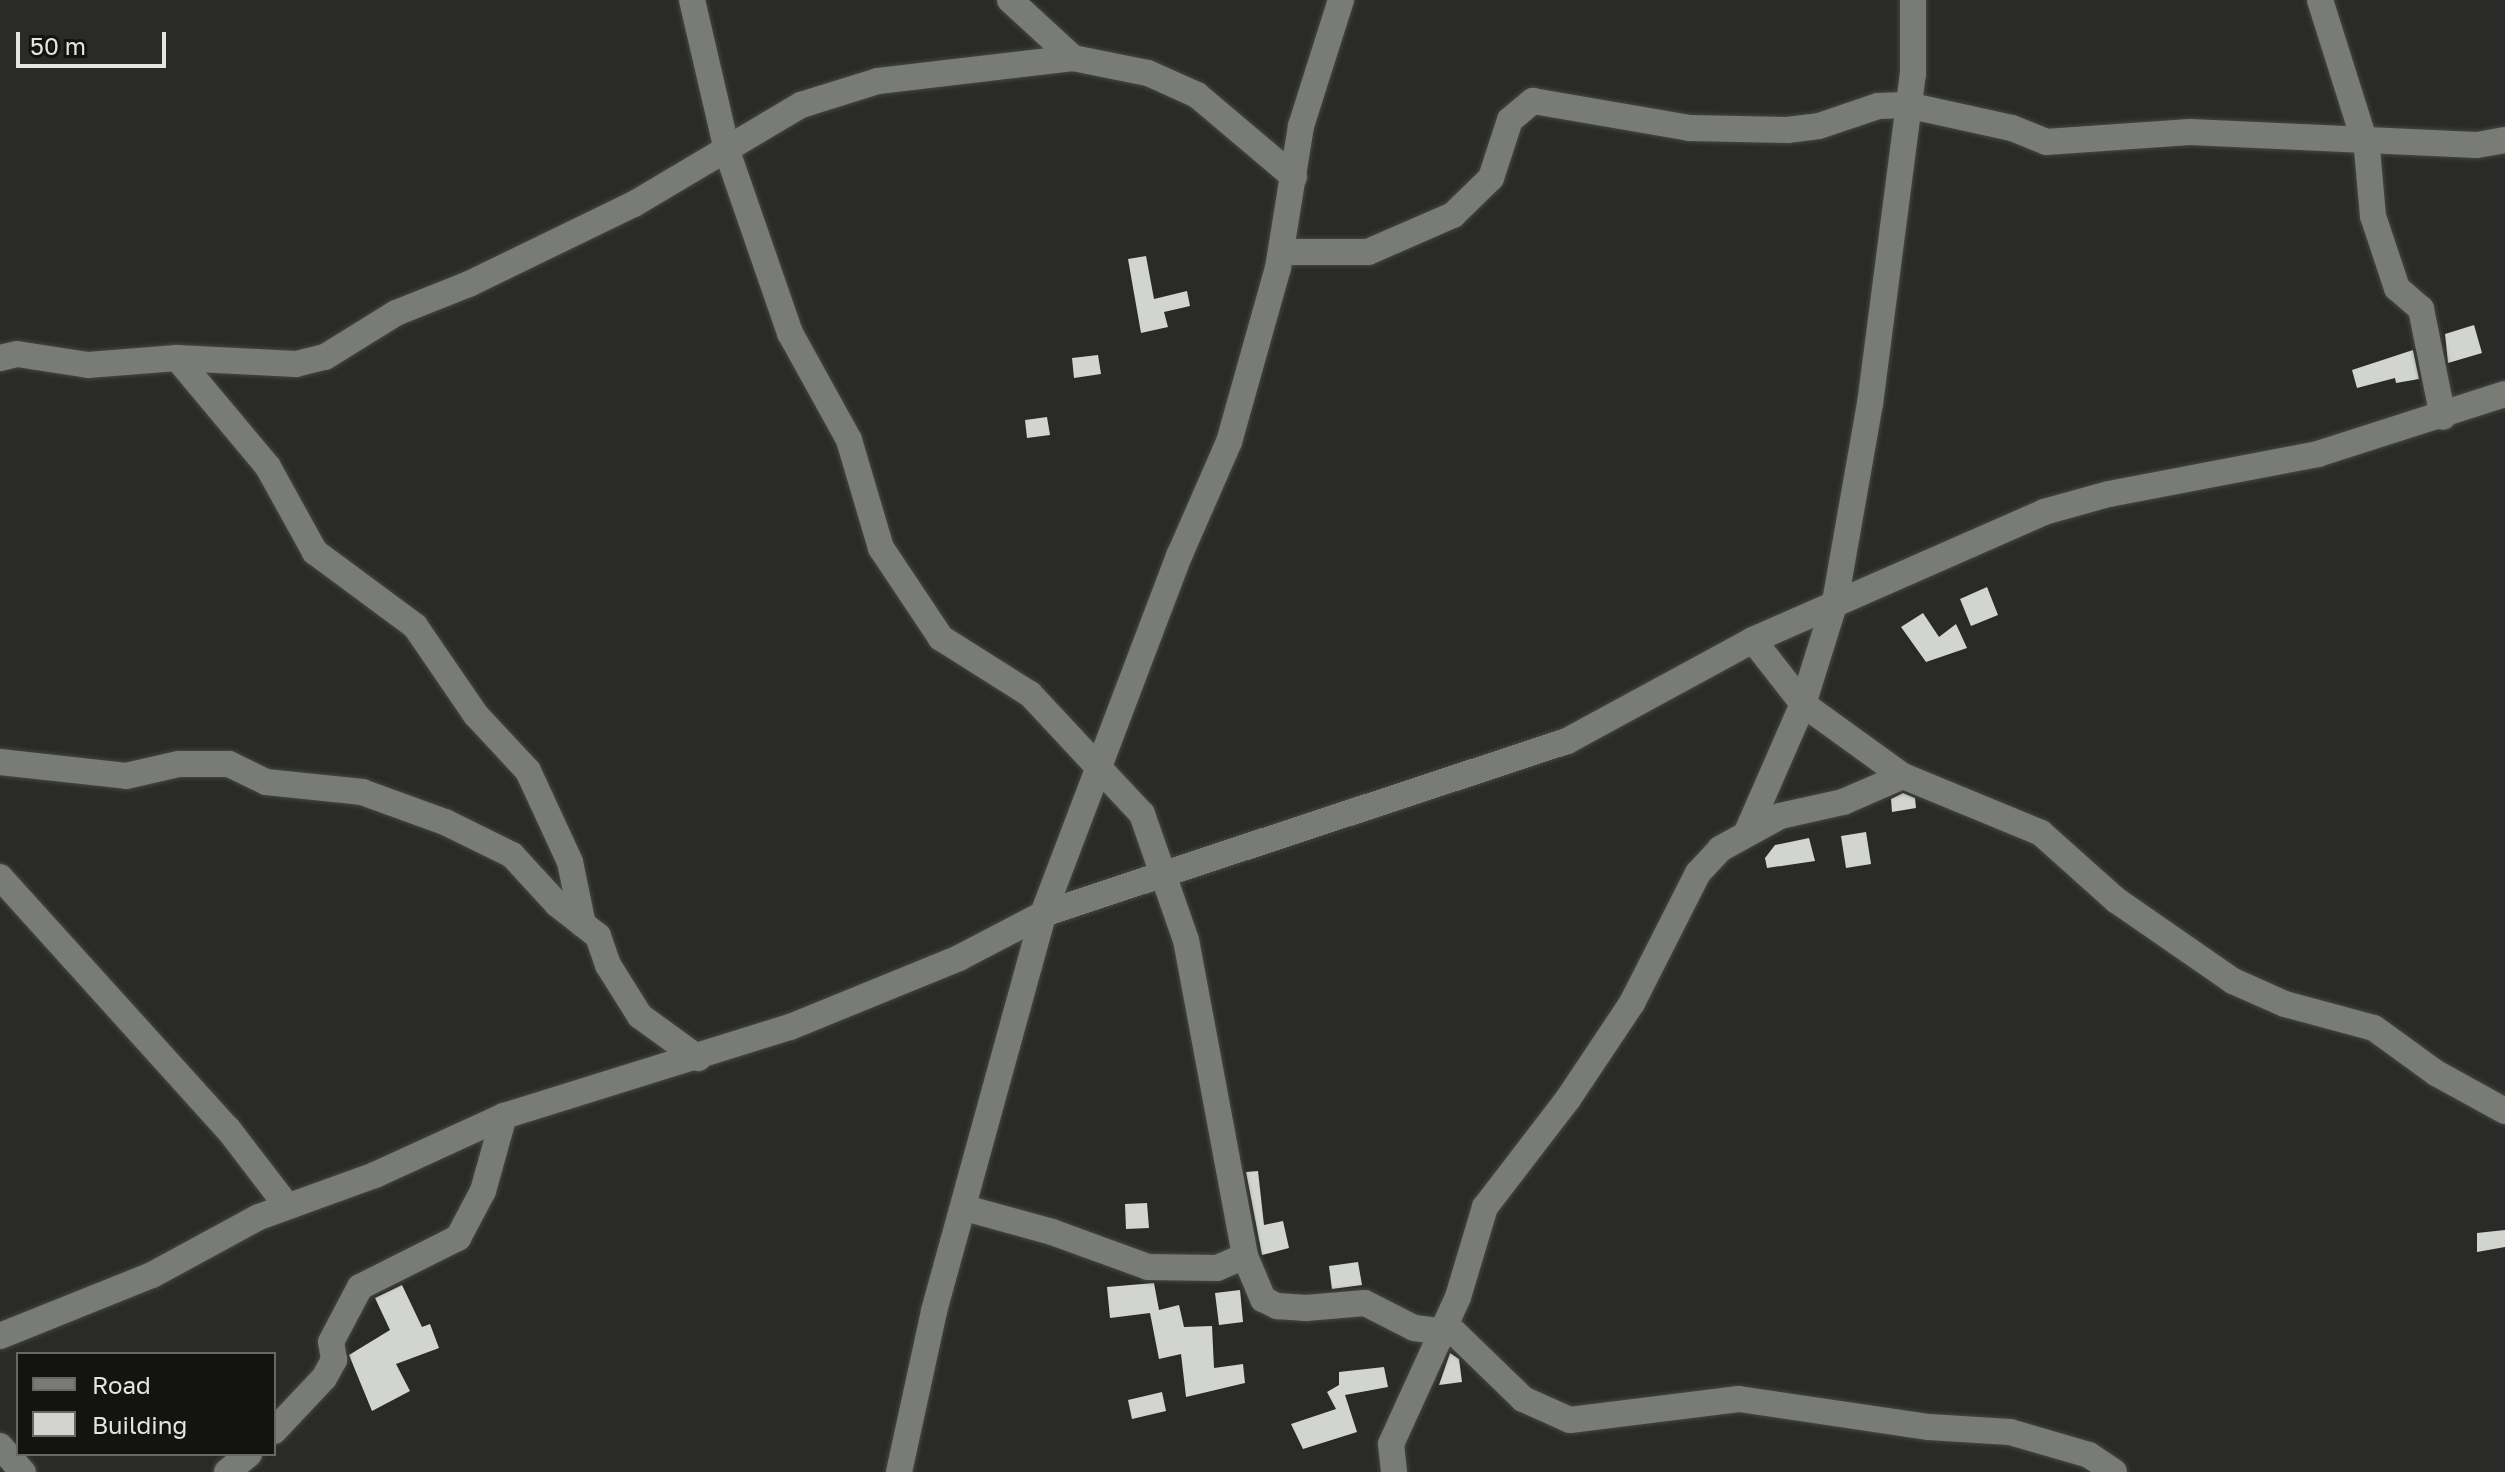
<!DOCTYPE html>
<html>
<head>
<meta charset="utf-8">
<style>
  body { margin:0 }
  #map { position:relative; width:2505px; height:1472px; overflow:hidden; background:#2a2b29; font-family:"Golos Text",sans-serif }
  div>[style] { position:absolute }
  [style*='--x'] { left:calc(var(--x)*1px); top:calc(var(--y)*1px); width:calc(var(--w)*1px); rotate:calc(var(--a)*1deg) }
  .building>* { inset:0; background:#d2d4d0 }
  .roads { filter:drop-shadow(0 0 2px #454643) drop-shadow(0 0 2px #454643) }
  .minor>* { height:26px; margin:-13px; padding:0 13px; transform-origin:13px; border-radius:13px; background:#797b77 }
  span { translate:-50% -50%; white-space:nowrap; text-align:center; line-height:1.15; -webkit-text-stroke:8px #131412; paint-order:stroke }
  .legend { position:absolute; left:16px; top:1352px; width:260px; height:104px; box-sizing:border-box; background:#131412; border:2px solid #676866; margin:0; padding:10px 14px; list-style:none; font-size:24px; color:#e4e5e3 }
  .legend li { display:flex; align-items:center; gap:16px; height:40px }
  .legend b { width:40px; border:2px solid #676866 }
  .scale { position:absolute; left:16px; top:32px; width:150px; height:36px; box-sizing:border-box; border:4px solid #e4e5e3; border-top:0; padding-left:10px; font-size:24px; line-height:28px; white-space:nowrap; color:#e4e5e3; -webkit-text-stroke:6px #131412; paint-order:stroke }
</style>
</head>
<body>
<div id="map">
  <div class="building">
    <i style="clip-path:polygon(1146px 256px,1154px 299px,1187px 291px,1190px 306px,1164px 312px,1168px 327px,1141px 333px,1128px 259px)"></i>
    <i style="clip-path:polygon(2474px 325px,2482px 353px,2448px 363px,2445px 334px)"></i>
    <i style="clip-path:polygon(2413px 350px,2419px 379px,2396px 383px,2395px 378px,2357px 388px,2352px 370px)"></i>
    <i style="clip-path:polygon(1098px 355px,1101px 374px,1074px 378px,1072px 358px)"></i>
    <i style="clip-path:polygon(1047px 417px,1050px 435px,1027px 438px,1025px 420px)"></i>
    <i style="clip-path:polygon(1987px 587px,1998px 615px,1971px 626px,1960px 599px)"></i>
    <i style="clip-path:polygon(1923px 613px,1939px 637px,1956px 624px,1967px 648px,1926px 662px,1901px 627px)"></i>
    <i style="clip-path:polygon(1903px 793px,1915px 798px,1916px 808px,1892px 812px,1891px 799px)"></i>
    <i style="clip-path:polygon(1866px 832px,1871px 864px,1846px 868px,1841px 836px)"></i>
    <i style="clip-path:polygon(1809px 838px,1815px 861px,1767px 868px,1765px 858px,1775px 845px)"></i>
    <i style="clip-path:polygon(1258px 1171px,1264px 1225px,1283px 1221px,1289px 1248px,1262px 1255px,1246px 1172px)"></i>
    <i style="clip-path:polygon(1147px 1203px,1149px 1228px,1126px 1229px,1125px 1204px)"></i>
    <i style="clip-path:polygon(2505px 1230px,2505px 1247px,2477px 1252px,2477px 1233px)"></i>
    <i style="clip-path:polygon(1358px 1262px,1362px 1285px,1332px 1289px,1329px 1266px)"></i>
    <i style="clip-path:polygon(1154px 1283px,1159px 1310px,1179px 1305px,1184px 1327px,1212px 1326px,1214px 1368px,1243px 1364px,1245px 1383px,1186px 1397px,1181px 1354px,1159px 1359px,1150px 1313px,1110px 1318px,1107px 1287px)"></i>
    <i style="clip-path:polygon(402px 1285px,422px 1327px,430px 1324px,439px 1348px,396px 1364px,410px 1391px,372px 1411px,349px 1355px,390px 1330px,375px 1298px)"></i>
    <i style="clip-path:polygon(1240px 1290px,1243px 1322px,1219px 1325px,1215px 1293px)"></i>
    <i style="clip-path:polygon(1450px 1353px,1459px 1359px,1462px 1382px,1439px 1385px)"></i>
    <i style="clip-path:polygon(1384px 1367px,1388px 1387px,1345px 1395px,1357px 1432px,1303px 1449px,1291px 1424px,1336px 1409px,1327px 1392px,1339px 1385px,1339px 1372px)"></i>
    <i style="clip-path:polygon(1162px 1392px,1166px 1411px,1132px 1419px,1128px 1400px)"></i>
  </div>
  <div class="roads">
    <div class="minor">
      <i style="--x:692;--y:0;--w:155;--a:76.9"></i>
      <i style="--x:727;--y:151;--w:193;--a:70.9"></i>
      <i style="--x:790;--y:333;--w:122;--a:61.1"></i>
      <i style="--x:849;--y:440;--w:113;--a:73.5"></i>
      <i style="--x:881;--y:548;--w:108;--a:56.3"></i>
      <i style="--x:941;--y:638;--w:105;--a:32.2"></i>
      <i style="--x:1030;--y:694;--w:164;--a:47"></i>
      <i style="--x:1142;--y:814;--w:133;--a:70.8"></i>
      <i style="--x:1186;--y:940;--w:321;--a:79.4"></i>
      <i style="--x:1245;--y:1256;--w:47;--a:67.3"></i>
      <i style="--x:1263;--y:1299;--w:16;--a:27"></i>
      <i style="--x:1277;--y:1306;--w:29;--a:4"></i>
      <i style="--x:1306;--y:1308;--w:59;--a:-4.8"></i>
      <i style="--x:1365;--y:1303;--w:55;--a:27"></i>
      <i style="--x:1414;--y:1328;--w:41;--a:7"></i>
      <i style="--x:1455;--y:1333;--w:95;--a:44.1"></i>
      <i style="--x:1523;--y:1399;--w:51;--a:24.1"></i>
      <i style="--x:1570;--y:1420;--w:170;--a:-7.1"></i>
      <i style="--x:1739;--y:1399;--w:192;--a:8.4"></i>
      <i style="--x:1929;--y:1427;--w:81;--a:3.5"></i>
      <i style="--x:2010;--y:1432;--w:82;--a:16.2"></i>
      <i style="--x:2089;--y:1455;--w:30;--a:34"></i>
      <i style="--x:1010;--y:0;--w:86;--a:42.6"></i>
      <i style="--x:1073;--y:58;--w:76;--a:11.3"></i>
      <i style="--x:1148;--y:73;--w:54;--a:24.2"></i>
      <i style="--x:1197;--y:95;--w:127;--a:40.2"></i>
      <i style="--x:2320;--y:0;--w:156;--a:72.5"></i>
      <i style="--x:2367;--y:149;--w:67;--a:84.9"></i>
      <i style="--x:2373;--y:216;--w:76;--a:71.6"></i>
      <i style="--x:2397;--y:288;--w:32;--a:41"></i>
      <i style="--x:2421;--y:309;--w:110;--a:78.5"></i>
      <i style="--x:1281;--y:252;--w:87;--a:0"></i>
      <i style="--x:1368;--y:252;--w:93;--a:-23.5"></i>
      <i style="--x:1453;--y:215;--w:53;--a:-44.2"></i>
      <i style="--x:1491;--y:178;--w:61;--a:-71.9"></i>
      <i style="--x:1510;--y:120;--w:30;--a:-40"></i>
      <i style="--x:1533;--y:101;--w:159;--a:9.8"></i>
      <i style="--x:1690;--y:128;--w:97;--a:1.2"></i>
      <i style="--x:1787;--y:130;--w:32;--a:-7"></i>
      <i style="--x:1819;--y:126;--w:62;--a:-18.7"></i>
      <i style="--x:1878;--y:106;--w:29;--a:-2"></i>
      <i style="--x:1907;--y:105;--w:107;--a:12.4"></i>
      <i style="--x:2012;--y:128;--w:37;--a:22"></i>
      <i style="--x:2046;--y:142;--w:144;--a:-4"></i>
      <i style="--x:2190;--y:132;--w:287;--a:2.6"></i>
      <i style="--x:2477;--y:145;--w:28;--a:-10"></i>
      <i style="--x:0;--y:358;--w:17;--a:-13"></i>
      <i style="--x:17;--y:354;--w:72;--a:8.8"></i>
      <i style="--x:88;--y:365;--w:89;--a:-4.5"></i>
      <i style="--x:177;--y:358;--w:119;--a:2.9"></i>
      <i style="--x:296;--y:364;--w:30;--a:-14"></i>
      <i style="--x:325;--y:357;--w:84;--a:-31.8"></i>
      <i style="--x:396;--y:313;--w:79;--a:-21.7"></i>
      <i style="--x:469;--y:284;--w:183;--a:-25.9"></i>
      <i style="--x:634;--y:204;--w:194;--a:-30.7"></i>
      <i style="--x:801;--y:105;--w:81;--a:-17.3"></i>
      <i style="--x:878;--y:81;--w:196;--a:-6.7"></i>
      <i style="--x:177;--y:358;--w:142;--a:50.1"></i>
      <i style="--x:268;--y:467;--w:97;--a:61.1"></i>
      <i style="--x:315;--y:552;--w:124;--a:36.5"></i>
      <i style="--x:415;--y:626;--w:108;--a:55.6"></i>
      <i style="--x:476;--y:715;--w:76;--a:47.1"></i>
      <i style="--x:528;--y:771;--w:100;--a:65.2"></i>
      <i style="--x:570;--y:862;--w:64;--a:78.3"></i>
      <i style="--x:1753;--y:640;--w:81;--a:52"></i>
      <i style="--x:1803;--y:704;--w:123;--a:35.8"></i>
      <i style="--x:1903;--y:776;--w:149;--a:22.4"></i>
      <i style="--x:2041;--y:833;--w:101;--a:41.8"></i>
      <i style="--x:2116;--y:900;--w:142;--a:34.7"></i>
      <i style="--x:2233;--y:981;--w:57;--a:23.9"></i>
      <i style="--x:2285;--y:1004;--w:92;--a:15.1"></i>
      <i style="--x:2374;--y:1028;--w:77;--a:36"></i>
      <i style="--x:2436;--y:1073;--w:79;--a:28.8"></i>
      <i style="--x:0;--y:762;--w:127;--a:6.3"></i>
      <i style="--x:126;--y:776;--w:54;--a:-12.8"></i>
      <i style="--x:179;--y:764;--w:50;--a:0"></i>
      <i style="--x:229;--y:764;--w:41;--a:25.9"></i>
      <i style="--x:266;--y:782;--w:97;--a:5.9"></i>
      <i style="--x:362;--y:792;--w:88;--a:19.9"></i>
      <i style="--x:445;--y:822;--w:75;--a:26.2"></i>
      <i style="--x:512;--y:855;--w:67;--a:47.4"></i>
      <i style="--x:557;--y:904;--w:52;--a:38"></i>
      <i style="--x:598;--y:936;--w:31;--a:71"></i>
      <i style="--x:608;--y:965;--w:60;--a:57.9"></i>
      <i style="--x:640;--y:1016;--w:72;--a:35.9"></i>
      <i style="--x:1747;--y:832;--w:140;--a:-66.4"></i>
      <i style="--x:1803;--y:704;--w:107;--a:-72.6"></i>
      <i style="--x:1835;--y:602;--w:201;--a:-80"></i>
      <i style="--x:1870;--y:404;--w:333;--a:-82.6"></i>
      <i style="--x:1913;--y:74;--w:74;--a:-90"></i>
      <i style="--x:0;--y:877;--w:340;--a:47.9"></i>
      <i style="--x:228;--y:1129;--w:97;--a:52.5"></i>
      <i style="--x:965;--y:1208;--w:90;--a:15.4"></i>
      <i style="--x:1052;--y:1232;--w:102;--a:20"></i>
      <i style="--x:1148;--y:1267;--w:69;--a:0.8"></i>
      <i style="--x:1217;--y:1268;--w:30;--a:-23"></i>
      <i style="--x:0;--y:1336;--w:164;--a:-21.9"></i>
      <i style="--x:152;--y:1275;--w:122;--a:-28.5"></i>
      <i style="--x:259;--y:1217;--w:123;--a:-19.9"></i>
      <i style="--x:375;--y:1175;--w:142;--a:-24.6"></i>
      <i style="--x:504;--y:1116;--w:300;--a:-17.3"></i>
      <i style="--x:790;--y:1027;--w:183;--a:-22.2"></i>
      <i style="--x:959;--y:958;--w:95;--a:-27.6"></i>
      <i style="--x:1043;--y:914;--w:552;--a:-18.27"></i>
      <i style="--x:1567;--y:741;--w:212;--a:-28.5"></i>
      <i style="--x:1753;--y:640;--w:318;--a:-23.7"></i>
      <i style="--x:2044;--y:512;--w:67;--a:-15.5"></i>
      <i style="--x:2109;--y:494;--w:213;--a:-10.8"></i>
      <i style="--x:2318;--y:454;--w:196;--a:-17.8"></i>
      <i style="--x:274;--y:1431;--w:73;--a:-46.7"></i>
      <i style="--x:324;--y:1378;--w:21;--a:-61"></i>
      <i style="--x:334;--y:1360;--w:18;--a:-99"></i>
      <i style="--x:331;--y:1342;--w:62;--a:-62.2"></i>
      <i style="--x:360;--y:1287;--w:110;--a:-26.6"></i>
      <i style="--x:458;--y:1238;--w:53;--a:-62"></i>
      <i style="--x:483;--y:1191;--w:78;--a:-74.4"></i>
      <i style="--x:0;--y:1446;--w:35;--a:49"></i>
      <i style="--x:227;--y:1472;--w:28;--a:-39"></i>
      <i style="--x:899;--y:1472;--w:165;--a:-77.7"></i>
      <i style="--x:934;--y:1311;--w:412;--a:-74.6"></i>
      <i style="--x:1043;--y:914;--w:385;--a:-69.2"></i>
      <i style="--x:1180;--y:554;--w:122;--a:-66.4"></i>
      <i style="--x:1229;--y:442;--w:181;--a:-74.3"></i>
      <i style="--x:1278;--y:268;--w:144;--a:-80.8"></i>
      <i style="--x:1301;--y:126;--w:132;--a:-72.4"></i>
      <i style="--x:1394;--y:1472;--w:28;--a:-96"></i>
      <i style="--x:1391;--y:1444;--w:162;--a:-65.5"></i>
      <i style="--x:1458;--y:1297;--w:94;--a:-73.3"></i>
      <i style="--x:1485;--y:1207;--w:136;--a:-52.5"></i>
      <i style="--x:1568;--y:1099;--w:115;--a:-56.3"></i>
      <i style="--x:1632;--y:1003;--w:146;--a:-63.1"></i>
      <i style="--x:1698;--y:873;--w:33;--a:-47"></i>
      <i style="--x:1720;--y:849;--w:68;--a:-28.8"></i>
      <i style="--x:1780;--y:816;--w:65;--a:-12.5"></i>
      <i style="--x:1843;--y:802;--w:65;--a:-23.4"></i>
    </div>
  </div>
  <ul class="legend">
  <li><b style="height:10px;background:#797b77"></b>Road</li>
  <li><b style="height:22px;background:#d2d4d0"></b>Building</li>
  </ul>
  <div class="scale">50 m</div>
</div>
</body>
</html>
